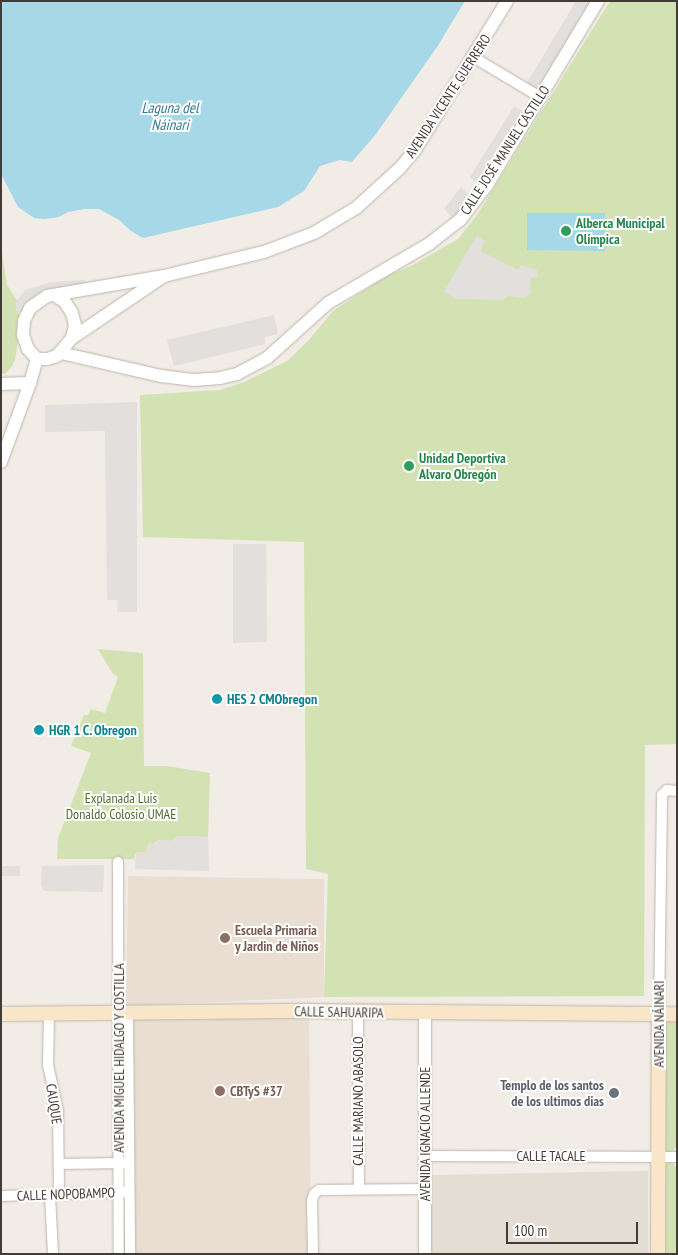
<!DOCTYPE html>
<html>
<head>
<meta charset="utf-8">
<style>
  body { margin:0 }
  #map { position:relative; width:678px; height:1255px; overflow:hidden; background:#f1ece5; font-family:"PT Sans Narrow",sans-serif }
  div>[style] { position:absolute }
  [style*='--x'] { left:calc(var(--x)*1px); top:calc(var(--y)*1px); width:calc(var(--w)*1px); rotate:calc(var(--a)*1deg) }
  .residential>* { inset:0; background:#e4ddd4 }
  .education>* { inset:0; background:#e9ded1 }
  .green>* { inset:0; background:#d3e2b2 }
  .parking>* { inset:0; background:#e2dfdd }
  .water>* { inset:0; background:#a7d8e8 }
  .roads { filter:drop-shadow(0 0 1px #beb5ac) drop-shadow(0 0 1px #beb5ac) }
  .minor>* { height:10px; margin:-5px; padding:0 5px; transform-origin:5px; border-radius:5px; background:#fff }
  .tertiary>* { height:12px; margin:-6px; padding:0 6px; transform-origin:6px; border-radius:6px; background:#fff }
  .secondary>* { height:14px; margin:-7px; padding:0 7px; transform-origin:7px; border-radius:7px; background:#f9e5c7 }
  .dots>* { width:14px; height:14px; translate:-50% -50%; box-sizing:border-box; border:2px solid #fff; border-radius:50% }
  span { translate:-50% -50%; white-space:nowrap; text-align:center; line-height:1.15; -webkit-text-stroke:4px #fff; paint-order:stroke }
  .street-label { font-size:14px; color:#433c36 }
  .leisure-label { font-size:14px; color:#27864d; font-weight:700 }
  .left { translate:0 -50%; text-align:left }
  .culture-label { font-size:14px; color:#0d838f; font-weight:700 }
  .park-label { font-size:14px; color:#516e2f }
  .education-label { font-size:14px; color:#785e54; font-weight:700 }
  .worship-label { font-size:14px; color:#5b616d; font-weight:700 }
  .right { translate:-100% -50%; text-align:right }
  .water-label { font-size:15px; color:#367b95; font-style:italic }
  .frame { position:absolute; inset:0; border:2px solid #433c36; pointer-events:none }
  .scale { position:absolute; left:506px; top:1222px; width:132px; height:22px; box-sizing:border-box; border:2px solid #433c36; border-top:0; padding-left:6px; font-size:15px; line-height:18px; white-space:nowrap; color:#433c36; -webkit-text-stroke:4px #fff; paint-order:stroke }
</style>
</head>
<body>
<div id="map">
  <div class="residential">
    <i style="clip-path:polygon(648px 1171px,648px 1254px,431px 1254px,431px 1175px)"></i>
  </div>
  <div class="education">
    <i style="clip-path:polygon(128px 876px,324px 879px,324px 997px,126px 1006px)"></i>
    <i style="clip-path:polygon(309px 1012px,311px 1254px,131px 1254px,131px 1025px,120px 1014px)"></i>
  </div>
  <div class="green">
    <i style="clip-path:polygon(610px 1px,677px 1px,677px 744px,645px 745px,644px 996px,324px 997px,328px 874px,306px 869px,304px 542px,143px 537px,140px 395px,220px 390px,244px 382px,287px 361px,308px 341px,333px 311px,386px 276px,411px 266px,458px 239px,477px 215px)"></i>
    <i style="clip-path:polygon(1px 246px,7px 285px,18px 302px,20px 328px,15px 360px,12px 366px,5px 374px,1px 373px)"></i>
    <i style="clip-path:polygon(98px 649px,143px 653px,144px 766px,167px 766px,210px 773px,208px 837px,178px 836px,171px 841px,158px 840px,146px 852px,136px 853px,134px 859px,57px 859px,58px 838px,91px 753px,71px 746px,84px 715px,88px 715px,91px 709px,105px 713px,118px 677px,113px 674px)"></i>
    <i style="clip-path:polygon(671px 1016px,677px 1025px,677px 1146px,672px 1152px,669px 1153px,665px 1152px,664px 1018px)"></i>
    <i style="clip-path:polygon(666px 1161px,671px 1162px,676px 1167px,677px 1174px,677px 1254px,662px 1254px,663px 1164px)"></i>
  </div>
  <div class="parking">
    <i style="clip-path:polygon(576px 1px,591px 1px,537px 90px,527px 83px)"></i>
    <i style="clip-path:polygon(514px 106px,522px 111px,477px 184px,470px 177px)"></i>
    <i style="clip-path:polygon(461px 187px,473px 198px,454px 219px,444px 209px)"></i>
    <i style="clip-path:polygon(477px 235px,484px 241px,481px 251px,518px 270px,521px 265px,537px 270px,538px 277px,530px 278px,531px 293px,524px 298px,507px 296px,502px 300px,456px 299px,444px 291px)"></i>
    <i style="clip-path:polygon(84px 280px,87px 286px,44px 292px,27px 301px,22px 312px,16px 311px,16px 302px,25px 290px,51px 282px)"></i>
    <i style="clip-path:polygon(274px 315px,278px 334px,265px 337px,265px 344px,174px 366px,167px 340px)"></i>
    <i style="clip-path:polygon(137px 402px,137px 612px,117px 612px,118px 600px,107px 600px,105px 431px,45px 432px,45px 405px)"></i>
    <i style="clip-path:polygon(233px 544px,266px 544px,267px 642px,233px 643px)"></i>
    <i style="clip-path:polygon(178px 836px,208px 837px,209px 871px,135px 869px,136px 852px,146px 852px,148px 843px,155px 844px,158px 840px,171px 841px)"></i>
    <i style="clip-path:polygon(104px 865px,103px 892px,44px 891px,41px 885px,42px 866px)"></i>
    <i style="clip-path:polygon(1px 866px,20px 866px,20px 876px,1px 876px)"></i>
  </div>
  <div class="water">
    <i style="clip-path:polygon(1px 1px,465px 1px,437px 47px,376px 134px,352px 162px,340px 160px,320px 166px,304px 191px,278px 207px,143px 238px,131px 231px,119px 220px,99px 209px,85px 209px,68px 212px,59px 217px,45px 219px,34px 218px,18px 207px,1px 174px)"></i>
    <i style="clip-path:polygon(527px 213px,605px 213px,605px 251px,527px 250px)"></i>
  </div>
  <div class="roads">
    <div class="minor">
      <i style="--x:473;--y:57;--w:78;--a:30.8"></i>
      <i style="--x:118;--y:862;--w:392;--a:89.9"></i>
      <i style="--x:128;--y:1013;--w:241;--a:89.5"></i>
      <i style="--x:358;--y:1013;--w:176;--a:89.7"></i>
      <i style="--x:49;--y:1014;--w:51;--a:91.1"></i>
      <i style="--x:48;--y:1065;--w:47;--a:77.7"></i>
      <i style="--x:58;--y:1111;--w:82;--a:89.3"></i>
      <i style="--x:659;--y:1014;--w:219;--a:-89.2"></i>
      <i style="--x:662;--y:795;--w:7;--a:-45"></i>
      <i style="--x:667;--y:790;--w:10;--a:6"></i>
      <i style="--x:425;--y:1156;--w:252;--a:0.2"></i>
      <i style="--x:59;--y:1164;--w:65;--a:-0.9"></i>
      <i style="--x:1;--y:1196;--w:124;--a:-1.8"></i>
      <i style="--x:50;--y:1196;--w:58;--a:87"></i>
      <i style="--x:313;--y:1254;--w:53;--a:-91.1"></i>
      <i style="--x:312;--y:1201;--w:7;--a:-74"></i>
      <i style="--x:314;--y:1194;--w:6;--a:-39"></i>
      <i style="--x:319;--y:1190;--w:106;--a:-0.5"></i>
    </div>
    <div class="tertiary">
      <i style="--x:164;--y:276;--w:111;--a:146"></i>
      <i style="--x:72;--y:338;--w:23;--a:130"></i>
      <i style="--x:57;--y:356;--w:10;--a:163"></i>
      <i style="--x:47;--y:359;--w:10;--a:180"></i>
      <i style="--x:37;--y:359;--w:13;--a:-132"></i>
      <i style="--x:28;--y:349;--w:15;--a:-110"></i>
      <i style="--x:23;--y:335;--w:14;--a:-86"></i>
      <i style="--x:24;--y:321;--w:14;--a:-65"></i>
      <i style="--x:30;--y:308;--w:21;--a:-35"></i>
      <i style="--x:47;--y:296;--w:119;--a:-9.7"></i>
      <i style="--x:164;--y:276;--w:103;--a:-13.5"></i>
      <i style="--x:264;--y:252;--w:53;--a:-20.8"></i>
      <i style="--x:314;--y:233;--w:49;--a:-30.8"></i>
      <i style="--x:356;--y:208;--w:59;--a:-42.3"></i>
      <i style="--x:400;--y:168;--w:23;--a:-50"></i>
      <i style="--x:415;--y:150;--w:175;--a:-58.3"></i>
      <i style="--x:54;--y:295;--w:13;--a:32"></i>
      <i style="--x:65;--y:302;--w:13;--a:58"></i>
      <i style="--x:72;--y:313;--w:12;--a:76"></i>
      <i style="--x:75;--y:325;--w:13;--a:103"></i>
      <i style="--x:61;--y:353;--w:103;--a:13"></i>
      <i style="--x:161;--y:376;--w:32;--a:7"></i>
      <i style="--x:193;--y:380;--w:27;--a:-4"></i>
      <i style="--x:220;--y:378;--w:17;--a:-13"></i>
      <i style="--x:237;--y:374;--w:34;--a:-28"></i>
      <i style="--x:267;--y:358;--w:82;--a:-42"></i>
      <i style="--x:328;--y:303;--w:117;--a:-30.3"></i>
      <i style="--x:429;--y:244;--w:39;--a:-38"></i>
      <i style="--x:460;--y:220;--w:44;--a:-52.4"></i>
      <i style="--x:487;--y:185;--w:215;--a:-58.9"></i>
      <i style="--x:1;--y:384;--w:29;--a:-2"></i>
      <i style="--x:1;--y:462;--w:84;--a:-69.8"></i>
      <i style="--x:30;--y:383;--w:25;--a:-74"></i>
      <i style="--x:425;--y:1014;--w:240;--a:90"></i>
    </div>
    <div class="secondary">
      <i style="--x:1;--y:1014;--w:308;--a:-0.6"></i>
      <i style="--x:309;--y:1011;--w:368;--a:0.5"></i>
      <i style="--x:658;--y:1254;--w:240;--a:-89.8"></i>
    </div>
  </div>
  <div class="dots">
    <i style="left:566px;top:231px;background:#2e9e5b"></i>
    <i style="left:409px;top:466px;background:#2e9e5b"></i>
    <i style="left:217px;top:699px;background:#0f9aa8"></i>
    <i style="left:39px;top:730px;background:#0f9aa8"></i>
    <i style="left:225px;top:938px;background:#8d6e63"></i>
    <i style="left:220px;top:1091px;background:#8d6e63"></i>
    <i style="left:614px;top:1093px;background:#6b7280"></i>
  </div>
  <div class="street-label">
    <span style="left:448px;top:96px;rotate:-57deg">AVENIDA VICENTE GUERRERO</span>
    <span style="left:505px;top:150px;rotate:-57deg">CALLE JOSÉ MANUEL CASTILLO</span>
    <span style="left:339px;top:1012px;rotate:1deg">CALLE SAHUARIPA</span>
    <span style="left:659px;top:1024px;rotate:-90deg">AVENIDA NÁINARI</span>
    <span style="left:119px;top:1058px;rotate:-90deg">AVENIDA MIGUEL HIDALGO Y COSTILLA</span>
    <span style="left:358px;top:1101px;rotate:-90deg">CALLE MARIANO ABASOLO</span>
    <span style="left:54px;top:1104px;rotate:81deg">CAUQUE</span>
    <span style="left:425px;top:1134px;rotate:-90deg">AVENIDA IGNACIO ALLENDE</span>
    <span style="left:551px;top:1156px">CALLE TACALE</span>
    <span style="left:66px;top:1194px;rotate:-2deg">CALLE NOPOBAMPO</span>
  </div>
  <div class="leisure-label">
    <span class="left" style="left:576px;top:231px">Alberca Municipal<br>Olímpica</span>
    <span class="left" style="left:419px;top:466px">Unidad Deportiva<br>Alvaro Obregón</span>
  </div>
  <div class="culture-label">
    <span class="left" style="left:227px;top:699px">HES 2 CMObregon</span>
    <span class="left" style="left:49px;top:730px">HGR 1 C. Obregon</span>
  </div>
  <div class="park-label">
    <span style="left:121px;top:806px">Explanada Luis<br>Donaldo Colosio UMAE</span>
  </div>
  <div class="education-label">
    <span class="left" style="left:235px;top:938px">Escuela Primaria<br>y Jardin de Niños</span>
    <span class="left" style="left:230px;top:1091px">CBTyS #37</span>
  </div>
  <div class="worship-label">
    <span class="right" style="left:604px;top:1093px">Templo de los santos<br>de los ultimos dias</span>
  </div>
  <div class="water-label">
    <span style="left:170px;top:116px">Laguna del<br>Náinari</span>
  </div>
  <div class="frame"></div>
  <div class="scale">100 m</div>
</div>
</body>
</html>
